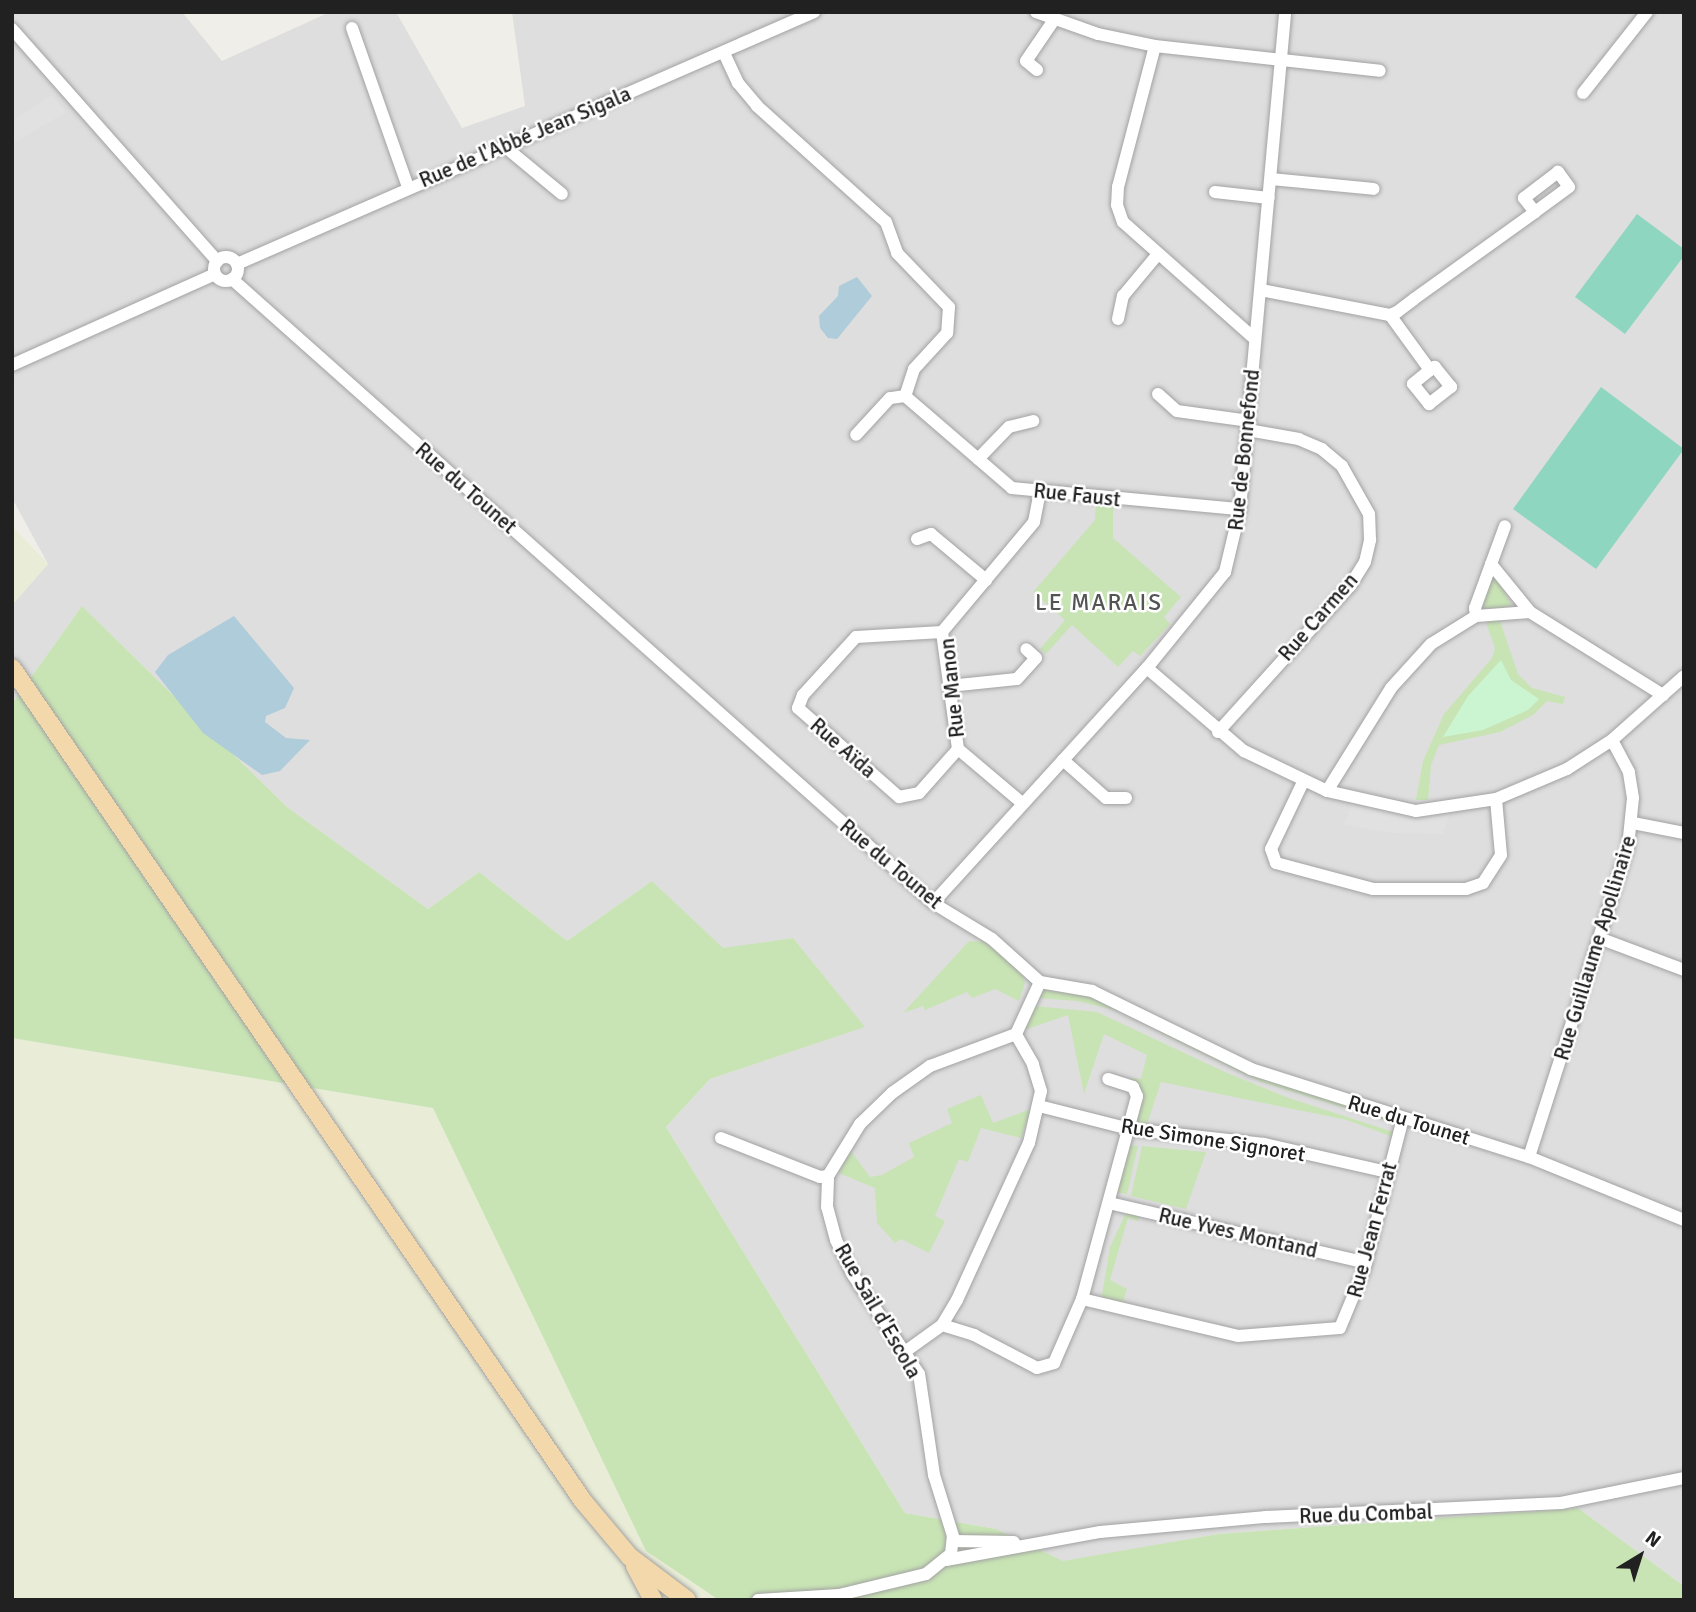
<!DOCTYPE html>
<html>
<head>
<meta charset="utf-8">
<style>
  body { margin:0 }
  #map { position:relative; width:1696px; height:1612px; overflow:hidden; background:#f0eee8; font-family:Signika,sans-serif }
  div>[style] { position:absolute }
  [style*='--x'] { left:calc(var(--x)*1px); top:calc(var(--y)*1px); width:calc(var(--w)*1px); rotate:calc(var(--a)*1deg) }
  .residential>* { inset:0; background:#dedede }
  .farmland>* { inset:0; background:#e9ecd6 }
  .grass>* { inset:0; background:#c8e4b4 }
  .park>* { inset:0; background:#cbf4d1 }
  .pitch>* { inset:0; background:#8fd6c0 }
  .parking>* { inset:0; background:#e1e1e1 }
  .water>* { inset:0; background:#aeccd9 }
  .roads { filter:drop-shadow(0 0 2px #a2a2a2) drop-shadow(0 0 2px #a2a2a2) }
  .street>* { height:12px; margin:-6px; padding:0 6px; transform-origin:6px; border-radius:6px; background:#fff }
  .street>.ring { margin:-6px; padding:0; box-sizing:content-box; background:none; border:12px solid #fff; border-radius:50% }
  .primary>* { height:18px; margin:-9px; padding:0 9px; transform-origin:9px; border-radius:9px; background:#f2d8ab }
  span { translate:-50% -50%; white-space:nowrap; text-align:center; line-height:1.15; -webkit-text-stroke:5px #fff; paint-order:stroke }
  .street-label { font-size:21px; color:#212121 }
  .neighbourhood-label { font-size:23px; color:#545454; letter-spacing:2px }
  .frame { position:absolute; inset:0; border:14px solid #212121; pointer-events:none }
  .north { position:absolute; left:1605px; top:1521px; width:70px; height:70px; -webkit-text-stroke:5px #fff; paint-order:stroke; rotate:38deg; font-size:19px; font-weight:700; line-height:28px; text-align:center; color:#212121 }
  .north::after { content:''; display:block; margin:auto; width:24px; height:32px; background:#212121; clip-path:polygon(50% 0,100% 100%,50% 72%,0 100%) }
</style>
</head>
<body>
<div id="map">
  <div class="residential">
    <i style="clip-path:polygon(12px 12px,182px 12px,222px 61px,330px 12px,396px 12px,462px 128px,525px 106px,512px 12px,1684px 12px,1684px 1586px,1578px 1508px,1218px 1534px,1063px 1562px,996px 1529px,905px 1513px,666px 1127px,710px 1079px,864px 1027px,793px 938px,723px 949px,652px 881px,567px 941px,479px 872px,428px 909px,287px 807px,82px 606px,12px 704px,12px 605px,48px 564px,12px 498px)"></i>
  </div>
  <div class="farmland">
    <i style="clip-path:polygon(12px 526px,48px 564px,12px 605px)"></i>
    <i style="clip-path:polygon(12px 1038px,433px 1108px,646px 1551px,719px 1600px,12px 1600px)"></i>
  </div>
  <div class="grass">
    <i style="clip-path:polygon(1096px 503px,1113px 504px,1113px 538px,1181px 597px,1164px 617px,1170px 624px,1140px 656px,1133px 651px,1118px 667px,1072px 625px,1046px 654px,1040px 649px,1065px 620px,1033px 592px,1095px 520px)"></i>
    <i style="clip-path:polygon(1496px 577px,1512px 606px,1483px 611px,1479px 607px,1490px 578px)"></i>
    <i style="clip-path:polygon(82px 606px,287px 807px,428px 909px,479px 872px,567px 941px,652px 881px,723px 948px,793px 938px,865px 1027px,710px 1079px,666px 1127px,905px 1513px,996px 1529px,1063px 1561px,1218px 1534px,1578px 1508px,1684px 1586px,1684px 1600px,719px 1600px,646px 1551px,433px 1108px,12px 1038px,12px 704px)"></i>
    <i style="clip-path:polygon(1499px 618px,1518px 674px,1532px 688px,1565px 697px,1563px 704px,1547px 701px,1533px 715px,1500px 732px,1439px 745px,1431px 765px,1428px 800px,1416px 800px,1423px 761px,1444px 714px,1492px 658px,1495px 648px,1486px 623px)"></i>
    <i style="clip-path:polygon(979px 937px,1021px 971px,1025px 983px,1019px 1001px,995px 989px,972px 998px,967px 992px,925px 1010px,923px 1006px,903px 1013px,969px 941px,981px 942px)"></i>
    <i style="clip-path:polygon(1045px 990px,1095px 996px,1128px 1013px,1077px 1001px,1038px 998px)"></i>
    <i style="clip-path:polygon(1034px 1006px,1097px 1012px,1225px 1072px,1286px 1097px,1393px 1132px,1393px 1137px,1347px 1120px,1161px 1082px,1146px 1127px,1135px 1125px,1142px 1095px,1131px 1078px,1141px 1079px,1147px 1055px,1104px 1034px,1084px 1094px,1068px 1015px,1024px 1030px)"></i>
    <i style="clip-path:polygon(1159px 1028px,1394px 1120px,1396px 1124px,1261px 1082px,1157px 1031px)"></i>
    <i style="clip-path:polygon(981px 1095px,993px 1123px,1031px 1109px,1021px 1138px,981px 1128px,968px 1162px,959px 1159px,935px 1216px,945px 1221px,929px 1253px,901px 1239px,895px 1243px,877px 1223px,875px 1188px,839px 1173px,850px 1150px,870px 1177px,882px 1175px,914px 1157px,909px 1143px,952px 1123px,947px 1109px)"></i>
    <i style="clip-path:polygon(1128px 1145px,1138px 1146px,1127px 1194px,1116px 1192px)"></i>
    <i style="clip-path:polygon(1142px 1146px,1206px 1152px,1186px 1209px,1131px 1196px)"></i>
    <i style="clip-path:polygon(1127px 1211px,1140px 1217px,1138px 1221px,1128px 1218px,1110px 1280px,1127px 1289px,1122px 1305px,1101px 1301px,1110px 1247px)"></i>
  </div>
  <div class="park">
    <i style="clip-path:polygon(1501px 660px,1511px 680px,1539px 699px,1528px 710px,1483px 730px,1443px 737px,1468px 696px)"></i>
  </div>
  <div class="pitch">
    <i style="clip-path:polygon(1637px 214px,1684px 249px,1684px 256px,1625px 334px,1575px 297px)"></i>
    <i style="clip-path:polygon(1601px 387px,1684px 449px,1596px 569px,1513px 509px)"></i>
  </div>
  <div class="parking">
    <i style="clip-path:polygon(52px 95px,66px 112px,12px 144px,12px 121px)"></i>
    <i style="clip-path:polygon(1354px 800px,1451px 808px,1443px 834px,1391px 833px,1344px 824px)"></i>
  </div>
  <div class="water">
    <i style="clip-path:polygon(857px 277px,872px 296px,837px 339px,828px 338px,820px 328px,819px 316px,838px 296px,839px 286px)"></i>
    <i style="clip-path:polygon(234px 616px,294px 688px,285px 708px,266px 716px,265px 722px,286px 738px,310px 740px,280px 771px,262px 775px,203px 733px,155px 672px,168px 655px)"></i>
  </div>
  <div class="roads">
    <div class="street">
      <i style="--x:1036;--y:12;--w:66;--a:19.5"></i>
      <i style="--x:1098;--y:34;--w:58;--a:11.9"></i>
      <i style="--x:1155;--y:46;--w:226;--a:6.3"></i>
      <i style="--x:352;--y:28;--w:169;--a:70.6"></i>
      <i style="--x:12;--y:29;--w:310;--a:48.5"></i>
      <i style="--x:1155;--y:46;--w:146;--a:104.7"></i>
      <i style="--x:1118;--y:187;--w:18;--a:93"></i>
      <i style="--x:1117;--y:205;--w:18;--a:71"></i>
      <i style="--x:1123;--y:222;--w:176;--a:41.6"></i>
      <i style="--x:724;--y:53;--w:33;--a:65"></i>
      <i style="--x:738;--y:83;--w:30;--a:50"></i>
      <i style="--x:757;--y:106;--w:173;--a:42"></i>
      <i style="--x:886;--y:222;--w:33;--a:70"></i>
      <i style="--x:897;--y:253;--w:75;--a:46.1"></i>
      <i style="--x:949;--y:307;--w:26;--a:94"></i>
      <i style="--x:947;--y:333;--w:49;--a:132.5"></i>
      <i style="--x:914;--y:369;--w:28;--a:108"></i>
      <i style="--x:905;--y:396;--w:15;--a:172"></i>
      <i style="--x:890;--y:398;--w:50;--a:132.6"></i>
      <i style="--x:1037;--y:70;--w:14;--a:-141"></i>
      <i style="--x:1026;--y:61;--w:50;--a:-55.7"></i>
      <i style="--x:1583;--y:93;--w:103;--a:-51.7"></i>
      <i style="--x:504;--y:146;--w:75;--a:39.6"></i>
      <i style="--x:1271;--y:179;--w:103;--a:5.5"></i>
      <i style="--x:1215;--y:192;--w:54;--a:6.3"></i>
      <i class="ring" style="left:214px;top:257px;width:12px;height:12px"></i>
      <i style="--x:237;--y:264;--w:630;--a:-23.59"></i>
      <i style="--x:232;--y:279;--w:938;--a:41.67"></i>
      <i style="--x:933;--y:903;--w:69;--a:31.4"></i>
      <i style="--x:992;--y:939;--w:64;--a:41.9"></i>
      <i style="--x:1040;--y:982;--w:53;--a:9.8"></i>
      <i style="--x:1092;--y:991;--w:177;--a:26.1"></i>
      <i style="--x:1251;--y:1069;--w:292;--a:17.6"></i>
      <i style="--x:1529;--y:1157;--w:167;--a:22.1"></i>
      <i style="--x:1261;--y:290;--w:131;--a:11"></i>
      <i style="--x:1390;--y:315;--w:8;--a:-23"></i>
      <i style="--x:1397;--y:312;--w:21;--a:-37"></i>
      <i style="--x:1414;--y:299;--w:149;--a:-35.7"></i>
      <i style="--x:1535;--y:212;--w:42;--a:-36.3"></i>
      <i style="--x:1569;--y:187;--w:19;--a:-126"></i>
      <i style="--x:1558;--y:172;--w:43;--a:142.6"></i>
      <i style="--x:1524;--y:198;--w:18;--a:52"></i>
      <i style="--x:1390;--y:315;--w:68;--a:54"></i>
      <i style="--x:1430;--y:370;--w:22;--a:141"></i>
      <i style="--x:1413;--y:384;--w:26;--a:51"></i>
      <i style="--x:1429;--y:404;--w:28;--a:-38"></i>
      <i style="--x:1451;--y:387;--w:26;--a:-129"></i>
      <i style="--x:1435;--y:367;--w:6;--a:149"></i>
      <i style="--x:1118;--y:319;--w:24;--a:-78"></i>
      <i style="--x:1123;--y:296;--w:55;--a:-50.2"></i>
      <i style="--x:12;--y:365;--w:222;--a:-24.1"></i>
      <i style="--x:1158;--y:394;--w:25;--a:42"></i>
      <i style="--x:1177;--y:411;--w:73;--a:7.9"></i>
      <i style="--x:905;--y:396;--w:141;--a:40.7"></i>
      <i style="--x:1012;--y:488;--w:229;--a:5.3"></i>
      <i style="--x:978;--y:459;--w:45;--a:-45.9"></i>
      <i style="--x:1009;--y:427;--w:25;--a:-14"></i>
      <i style="--x:917;--y:539;--w:15;--a:-20"></i>
      <i style="--x:931;--y:534;--w:72;--a:39.9"></i>
      <i style="--x:1491;--y:564;--w:62;--a:50.9"></i>
      <i style="--x:1476;--y:616;--w:8;--a:-97"></i>
      <i style="--x:1475;--y:608;--w:87;--a:-69.9"></i>
      <i style="--x:942;--y:632;--w:86;--a:176.7"></i>
      <i style="--x:856;--y:637;--w:79;--a:132.4"></i>
      <i style="--x:803;--y:695;--w:14;--a:111"></i>
      <i style="--x:798;--y:708;--w:135;--a:41.4"></i>
      <i style="--x:899;--y:797;--w:20;--a:-11"></i>
      <i style="--x:919;--y:793;--w:59;--a:-48.4"></i>
      <i style="--x:1147;--y:668;--w:128;--a:40.6"></i>
      <i style="--x:1244;--y:751;--w:92;--a:25.7"></i>
      <i style="--x:1327;--y:791;--w:91;--a:12.7"></i>
      <i style="--x:1416;--y:811;--w:81;--a:-8.5"></i>
      <i style="--x:1496;--y:799;--w:77;--a:-22.9"></i>
      <i style="--x:1567;--y:769;--w:54;--a:-32.8"></i>
      <i style="--x:1612;--y:740;--w:96;--a:-41.6"></i>
      <i style="--x:949;--y:686;--w:68;--a:-5.9"></i>
      <i style="--x:1017;--y:679;--w:28;--a:-48"></i>
      <i style="--x:1036;--y:658;--w:13;--a:-138"></i>
      <i style="--x:1218;--y:732;--w:197;--a:-47.9"></i>
      <i style="--x:1350;--y:586;--w:28;--a:-58"></i>
      <i style="--x:1365;--y:562;--w:23;--a:-77"></i>
      <i style="--x:1370;--y:540;--w:26;--a:-92"></i>
      <i style="--x:1369;--y:514;--w:55;--a:-119.4"></i>
      <i style="--x:1342;--y:466;--w:26;--a:-140"></i>
      <i style="--x:1322;--y:449;--w:25;--a:-157"></i>
      <i style="--x:1299;--y:439;--w:52;--a:-170"></i>
      <i style="--x:1063;--y:760;--w:57;--a:41.5"></i>
      <i style="--x:1106;--y:798;--w:20;--a:0"></i>
      <i style="--x:1303;--y:782;--w:74;--a:115.5"></i>
      <i style="--x:1271;--y:849;--w:15;--a:70"></i>
      <i style="--x:1276;--y:863;--w:100;--a:15"></i>
      <i style="--x:1373;--y:889;--w:93;--a:0"></i>
      <i style="--x:1466;--y:889;--w:18;--a:-19"></i>
      <i style="--x:1483;--y:883;--w:33;--a:-57"></i>
      <i style="--x:1501;--y:855;--w:56;--a:-95.1"></i>
      <i style="--x:1327;--y:791;--w:121;--a:-58.1"></i>
      <i style="--x:1391;--y:688;--w:59;--a:-47.7"></i>
      <i style="--x:1431;--y:644;--w:53;--a:-31.9"></i>
      <i style="--x:1476;--y:616;--w:54;--a:-4.2"></i>
      <i style="--x:1530;--y:612;--w:157;--a:32"></i>
      <i style="--x:1022;--y:803;--w:84;--a:-139.8"></i>
      <i style="--x:958;--y:749;--w:118;--a:-97.8"></i>
      <i style="--x:942;--y:632;--w:143;--a:-50.1"></i>
      <i style="--x:1034;--y:522;--w:31;--a:-79"></i>
      <i style="--x:1633;--y:823;--w:52;--a:11.1"></i>
      <i style="--x:933;--y:903;--w:318;--a:-47.7"></i>
      <i style="--x:1147;--y:668;--w:124;--a:-50.9"></i>
      <i style="--x:1225;--y:572;--w:65;--a:-76.6"></i>
      <i style="--x:1240;--y:509;--w:499;--a:-84.8"></i>
      <i style="--x:1599;--y:938;--w:91;--a:20.6"></i>
      <i style="--x:1039;--y:1106;--w:94;--a:14.2"></i>
      <i style="--x:1130;--y:1129;--w:135;--a:6.4"></i>
      <i style="--x:1264;--y:1144;--w:126;--a:12.8"></i>
      <i style="--x:721;--y:1138;--w:106;--a:21.5"></i>
      <i style="--x:820;--y:1177;--w:8;--a:-7"></i>
      <i style="--x:1529;--y:1157;--w:325;--a:-72.3"></i>
      <i style="--x:1628;--y:847;--w:49;--a:-84.2"></i>
      <i style="--x:1633;--y:798;--w:26;--a:-99"></i>
      <i style="--x:1629;--y:772;--w:36;--a:-118"></i>
      <i style="--x:1109;--y:1203;--w:264;--a:13.1"></i>
      <i style="--x:1082;--y:1299;--w:160;--a:13.3"></i>
      <i style="--x:1238;--y:1336;--w:102;--a:-4.5"></i>
      <i style="--x:1340;--y:1328;--w:63;--a:-67.5"></i>
      <i style="--x:1364;--y:1270;--w:157;--a:-75.6"></i>
      <i style="--x:942;--y:1325;--w:34;--a:17"></i>
      <i style="--x:974;--y:1335;--w:71;--a:27.6"></i>
      <i style="--x:1037;--y:1368;--w:18;--a:-16"></i>
      <i style="--x:1054;--y:1363;--w:70;--a:-66.4"></i>
      <i style="--x:1082;--y:1299;--w:210;--a:-74.8"></i>
      <i style="--x:1137;--y:1096;--w:10;--a:-114"></i>
      <i style="--x:1133;--y:1087;--w:26;--a:-162"></i>
      <i style="--x:906;--y:1351;--w:44;--a:-35.8"></i>
      <i style="--x:942;--y:1325;--w:29;--a:-59"></i>
      <i style="--x:957;--y:1300;--w:173;--a:-65.4"></i>
      <i style="--x:1029;--y:1143;--w:53;--a:-77"></i>
      <i style="--x:1041;--y:1091;--w:28;--a:-107"></i>
      <i style="--x:1033;--y:1064;--w:34;--a:-120"></i>
      <i style="--x:1016;--y:1034;--w:57;--a:-65.2"></i>
      <i style="--x:954;--y:1541;--w:60;--a:1"></i>
      <i style="--x:946;--y:1560;--w:157;--a:-10.3"></i>
      <i style="--x:1100;--y:1532;--w:167;--a:-5.2"></i>
      <i style="--x:1266;--y:1517;--w:295;--a:-2.7"></i>
      <i style="--x:1561;--y:1503;--w:126;--a:-11.5"></i>
      <i style="--x:758;--y:1600;--w:81;--a:-3.5"></i>
      <i style="--x:839;--y:1595;--w:89;--a:-13.6"></i>
      <i style="--x:926;--y:1574;--w:32;--a:-39"></i>
      <i style="--x:951;--y:1554;--w:18;--a:-84"></i>
      <i style="--x:953;--y:1536;--w:64;--a:-107.3"></i>
      <i style="--x:934;--y:1475;--w:102;--a:-98.4"></i>
      <i style="--x:919;--y:1374;--w:119;--a:-123.7"></i>
      <i style="--x:853;--y:1275;--w:39;--a:-116"></i>
      <i style="--x:836;--y:1240;--w:34;--a:-105"></i>
      <i style="--x:827;--y:1207;--w:31;--a:-88"></i>
      <i style="--x:828;--y:1176;--w:61;--a:-58.4"></i>
      <i style="--x:860;--y:1124;--w:45;--a:-44.1"></i>
      <i style="--x:892;--y:1093;--w:47;--a:-35.4"></i>
      <i style="--x:930;--y:1066;--w:92;--a:-20.4"></i>
    </div>
    <div class="primary">
      <i style="--x:12;--y:668;--w:1010;--a:55.57"></i>
      <i style="--x:583;--y:1501;--w:73;--a:50"></i>
      <i style="--x:630;--y:1557;--w:71;--a:37"></i>
      <i style="--x:635;--y:1566;--w:38;--a:62"></i>
    </div>
  </div>
  <div class="street-label">
    <span style="left:525px;top:137px;rotate:-23deg">Rue de l'Abbé Jean Sigala</span>
    <span style="left:1244px;top:450px;rotate:-84deg">Rue de Bonnefond</span>
    <span style="left:466px;top:488px;rotate:41deg">Rue du Tounet</span>
    <span style="left:1077px;top:495px;rotate:6deg">Rue Faust</span>
    <span style="left:1318px;top:617px;rotate:-49deg">Rue Carmen</span>
    <span style="left:952px;top:688px;rotate:-96deg">Rue Manon</span>
    <span style="left:843px;top:748px;rotate:41deg">Rue Aïda</span>
    <span style="left:891px;top:864px;rotate:40deg">Rue du Tounet</span>
    <span style="left:1595px;top:948px;rotate:-73deg">Rue Guillaume Apollinaire</span>
    <span style="left:1409px;top:1120px;rotate:17deg">Rue du Tounet</span>
    <span style="left:1213px;top:1140px;rotate:9deg">Rue Simone Signoret</span>
    <span style="left:1372px;top:1230px;rotate:-75deg">Rue Jean Ferrat</span>
    <span style="left:1238px;top:1233px;rotate:13deg">Rue Yves Montand</span>
    <span style="left:878px;top:1311px;rotate:60deg">Rue Sail d'Escola</span>
    <span style="left:1366px;top:1514px;rotate:-2deg">Rue du Combal</span>
  </div>
  <div class="neighbourhood-label">
    <span style="left:1099px;top:603px">LE MARAIS</span>
  </div>
  <div class="frame"></div>
  <div class="north">N</div>
</div>
</body>
</html>
